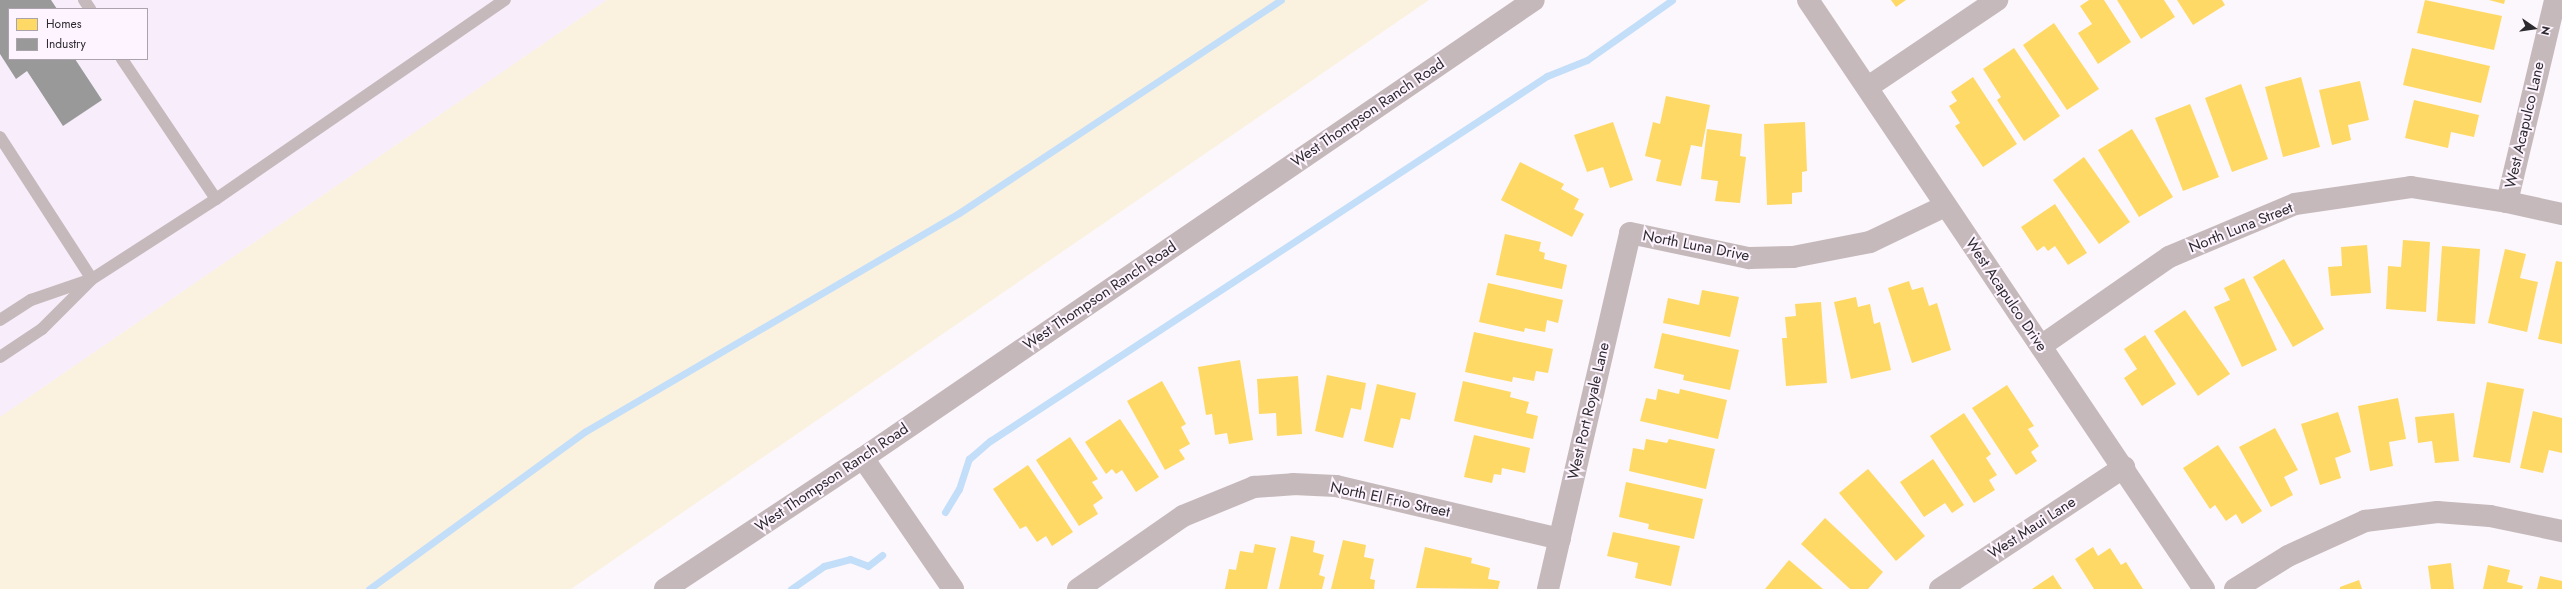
<!DOCTYPE html>
<html>
<head>
<meta charset="utf-8">
<style>
  body { margin:0 }
  #map { position:relative; width:2562px; height:589px; overflow:hidden; background:#fcf7fc; font-family:Jost,sans-serif }
  div>[style] { position:absolute }
  [style*='--x'] { left:calc(var(--x)*1px); top:calc(var(--y)*1px); width:calc(var(--w)*1px); rotate:calc(var(--a)*1deg) }
  .built>* { inset:0; background:#f8edfa }
  .sand>* { inset:0; background:#faf2df }
  .homes>* { inset:0; background:#ffd966 }
  .industry>* { inset:0; background:#999 }
  .stream>* { height:7px; margin:-3.5px; padding:0 3.5px; transform-origin:3.5px; border-radius:3.5px; background:#c3def9 }
  .lane>* { height:12px; margin:-6px; padding:0 6px; transform-origin:6px; border-radius:6px; background:#c5b9bb }
  .street>* { height:22px; margin:-11px; padding:0 11px; transform-origin:11px; border-radius:11px; background:#c5b9bb }
  .secondary>* { height:22px; margin:-11px; padding:0 11px; transform-origin:11px; border-radius:11px; background:#c5b8bb }
  span { translate:-50% -50%; white-space:nowrap; text-align:center; line-height:1.15; -webkit-text-stroke:4px #fdf4ff; paint-order:stroke }
  .street-label { font-size:15px; color:#2d2a2f }
  .legend { position:absolute; left:8px; top:8px; width:140px; height:52px; box-sizing:border-box; background:#fdf4ff; border:1px solid #aaa3ac; margin:0; padding:5px 7px; list-style:none; font-size:12px; color:#2d2a2f }
  .legend li { display:flex; align-items:center; gap:8px; height:20px }
  .legend b { width:20px; border:1px solid #aaa3ac }
  .north { position:absolute; left:2514px; top:8px; width:40px; height:40px; -webkit-text-stroke:3px #fdf4ff; paint-order:stroke; rotate:103deg; font-size:11px; font-weight:700; line-height:16px; text-align:center; color:#2d2a2f }
  .north::after { content:''; display:block; margin:auto; width:14px; height:18px; background:#2d2a2f; clip-path:polygon(50% 0,100% 100%,50% 72%,0 100%) }
</style>
</head>
<body>
<div id="map">
  <div class="built">
    <i style="clip-path:polygon(evenodd,0 0,607px 0,0 417px,0 0,9px 9px,147px 9px,147px 59px,9px 59px,9px 9px)"></i>
  </div>
  <div class="sand">
    <i style="clip-path:polygon(607px 0,1429px 0,571px 589px,0 589px,0 417px)"></i>
  </div>
  <div class="homes">
    <i style="clip-path:polygon(1891px 0,1906px 0,1896px 7px)"></i>
    <i style="clip-path:polygon(2089px 0,2104px 0,2131px 42px,2098px 64px,2078px 33px,2092px 24px,2080px 6px)"></i>
    <i style="clip-path:polygon(2117px 0,2164px 0,2175px 17px,2141px 39px)"></i>
    <i style="clip-path:polygon(2177px 0,2222px 0,2225px 5px,2193px 25px)"></i>
    <i style="clip-path:polygon(2425px 0,2502px 16px,2494px 50px,2417px 33px)"></i>
    <i style="clip-path:polygon(2489px 0,2505px 0,2504px 4px)"></i>
    <i style="clip-path:polygon(2054px 23px,2099px 89px,2067px 110px,2023px 45px)"></i>
    <i style="clip-path:polygon(2014px 48px,2060px 116px,2024px 141px,1997px 100px,2001px 97px,1983px 69px)"></i>
    <i style="clip-path:polygon(2412px 48px,2490px 66px,2481px 103px,2403px 85px)"></i>
    <i style="clip-path:polygon(1973px 77px,2017px 144px,1983px 167px,1955px 126px,1960px 123px,1949px 106px,1957px 101px,1951px 92px)"></i>
    <i style="clip-path:polygon(2301px 77px,2320px 147px,2283px 157px,2265px 87px)"></i>
    <i style="clip-path:polygon(2360px 81px,2369px 120px,2348px 125px,2351px 140px,2332px 145px,2319px 90px)"></i>
    <i style="clip-path:polygon(2241px 84px,2268px 159px,2232px 172px,2205px 98px)"></i>
    <i style="clip-path:polygon(1666px 96px,1710px 105px,1702px 147px,1691px 145px,1681px 186px,1656px 181px,1661px 160px,1645px 156px,1653px 122px,1660px 124px)"></i>
    <i style="clip-path:polygon(2414px 100px,2479px 115px,2474px 137px,2451px 132px,2448px 148px,2405px 138px)"></i>
    <i style="clip-path:polygon(2190px 104px,2219px 177px,2183px 191px,2155px 118px)"></i>
    <i style="clip-path:polygon(1613px 122px,1633px 180px,1610px 188px,1603px 167px,1587px 172px,1574px 135px)"></i>
    <i style="clip-path:polygon(1805px 122px,1807px 171px,1802px 172px,1802px 192px,1792px 193px,1792px 204px,1767px 205px,1764px 124px)"></i>
    <i style="clip-path:polygon(1707px 129px,1742px 134px,1740px 156px,1746px 157px,1740px 203px,1715px 201px,1718px 181px,1701px 179px)"></i>
    <i style="clip-path:polygon(2132px 129px,2173px 197px,2139px 217px,2098px 150px)"></i>
    <i style="clip-path:polygon(2084px 157px,2130px 222px,2099px 244px,2053px 180px)"></i>
    <i style="clip-path:polygon(1520px 162px,1564px 184px,1561px 189px,1579px 199px,1574px 209px,1584px 214px,1572px 237px,1501px 200px)"></i>
    <i style="clip-path:polygon(2055px 204px,2087px 253px,2068px 265px,2055px 246px,2048px 251px,2044px 246px,2037px 251px,2021px 227px)"></i>
    <i style="clip-path:polygon(1505px 234px,1541px 242px,1539px 251px,1545px 253px,1544px 259px,1567px 265px,1562px 289px,1496px 275px)"></i>
    <i style="clip-path:polygon(2403px 240px,2430px 242px,2426px 312px,2386px 309px,2388px 266px,2401px 267px)"></i>
    <i style="clip-path:polygon(2367px 245px,2371px 293px,2331px 296px,2328px 267px,2342px 266px,2341px 247px)"></i>
    <i style="clip-path:polygon(2442px 246px,2480px 249px,2475px 324px,2437px 321px)"></i>
    <i style="clip-path:polygon(2505px 249px,2526px 254px,2520px 278px,2538px 282px,2527px 332px,2488px 323px)"></i>
    <i style="clip-path:polygon(2284px 259px,2324px 329px,2293px 347px,2253px 277px)"></i>
    <i style="clip-path:polygon(2556px 261px,2562px 262px,2562px 344px,2538px 339px)"></i>
    <i style="clip-path:polygon(2244px 278px,2277px 350px,2242px 367px,2214px 307px,2230px 300px,2224px 288px)"></i>
    <i style="clip-path:polygon(1909px 281px,1912px 290px,1923px 287px,1929px 306px,1937px 303px,1951px 350px,1912px 363px,1888px 288px)"></i>
    <i style="clip-path:polygon(1488px 283px,1563px 300px,1558px 323px,1547px 320px,1545px 332px,1525px 328px,1524px 332px,1479px 322px)"></i>
    <i style="clip-path:polygon(1702px 290px,1739px 297px,1730px 337px,1663px 323px,1668px 298px,1699px 305px)"></i>
    <i style="clip-path:polygon(1856px 297px,1858px 307px,1870px 304px,1874px 324px,1880px 322px,1891px 370px,1851px 379px,1834px 302px)"></i>
    <i style="clip-path:polygon(1821px 302px,1827px 383px,1786px 386px,1782px 338px,1787px 338px,1785px 317px,1796px 316px,1795px 304px)"></i>
    <i style="clip-path:polygon(2185px 310px,2230px 374px,2198px 396px,2154px 331px)"></i>
    <i style="clip-path:polygon(1474px 332px,1553px 349px,1548px 373px,1536px 371px,1534px 381px,1513px 377px,1512px 382px,1465px 372px)"></i>
    <i style="clip-path:polygon(1662px 333px,1739px 350px,1730px 390px,1683px 380px,1684px 375px,1654px 368px)"></i>
    <i style="clip-path:polygon(2145px 335px,2176px 384px,2142px 406px,2124px 378px,2137px 369px,2124px 349px)"></i>
    <i style="clip-path:polygon(1240px 360px,1253px 440px,1229px 444px,1227px 433px,1215px 435px,1212px 414px,1206px 415px,1198px 367px)"></i>
    <i style="clip-path:polygon(1327px 375px,1366px 383px,1361px 410px,1351px 408px,1343px 438px,1315px 431px)"></i>
    <i style="clip-path:polygon(1298px 376px,1302px 434px,1277px 436px,1276px 413px,1259px 414px,1257px 379px)"></i>
    <i style="clip-path:polygon(1162px 381px,1186px 424px,1181px 427px,1190px 444px,1179px 450px,1185px 459px,1165px 470px,1127px 401px)"></i>
    <i style="clip-path:polygon(1463px 381px,1511px 392px,1510px 397px,1529px 402px,1526px 413px,1538px 416px,1533px 439px,1454px 421px)"></i>
    <i style="clip-path:polygon(2487px 382px,2524px 389px,2510px 463px,2473px 457px)"></i>
    <i style="clip-path:polygon(1377px 384px,1416px 393px,1410px 420px,1401px 418px,1393px 448px,1364px 441px)"></i>
    <i style="clip-path:polygon(2007px 385px,2034px 426px,2028px 429px,2039px 446px,2031px 452px,2037px 461px,2016px 475px,1972px 408px)"></i>
    <i style="clip-path:polygon(1658px 389px,1679px 394px,1680px 389px,1727px 400px,1718px 439px,1640px 421px,1646px 398px,1656px 400px)"></i>
    <i style="clip-path:polygon(2398px 398px,2406px 439px,2389px 442px,2393px 466px,2370px 471px,2358px 406px)"></i>
    <i style="clip-path:polygon(2533px 411px,2562px 418px,2562px 453px,2549px 450px,2543px 473px,2520px 468px)"></i>
    <i style="clip-path:polygon(2338px 412px,2351px 452px,2335px 458px,2341px 478px,2320px 485px,2301px 424px)"></i>
    <i style="clip-path:polygon(1964px 413px,1991px 454px,1986px 458px,1997px 475px,1989px 480px,1995px 490px,1974px 503px,1930px 436px)"></i>
    <i style="clip-path:polygon(2454px 413px,2459px 461px,2435px 463px,2432px 441px,2418px 443px,2415px 417px)"></i>
    <i style="clip-path:polygon(1120px 419px,1159px 477px,1136px 492px,1122px 470px,1116px 474px,1112px 469px,1106px 474px,1085px 442px)"></i>
    <i style="clip-path:polygon(2275px 428px,2298px 470px,2284px 477px,2293px 495px,2271px 507px,2239px 447px)"></i>
    <i style="clip-path:polygon(1474px 435px,1530px 448px,1525px 473px,1502px 468px,1501px 475px,1494px 474px,1492px 483px,1464px 477px)"></i>
    <i style="clip-path:polygon(1070px 437px,1098px 479px,1092px 482px,1103px 498px,1093px 505px,1098px 514px,1079px 526px,1036px 460px)"></i>
    <i style="clip-path:polygon(1646px 439px,1667px 443px,1669px 439px,1715px 449px,1706px 489px,1629px 471px,1633px 448px,1644px 450px)"></i>
    <i style="clip-path:polygon(2218px 445px,2262px 511px,2242px 524px,2236px 514px,2226px 521px,2215px 505px,2210px 509px,2183px 468px)"></i>
    <i style="clip-path:polygon(1933px 459px,1964px 505px,1952px 513px,1945px 503px,1924px 517px,1900px 482px)"></i>
    <i style="clip-path:polygon(1028px 465px,1073px 532px,1052px 546px,1046px 536px,1037px 542px,1026px 526px,1020px 529px,993px 489px)"></i>
    <i style="clip-path:polygon(1868px 469px,1925px 536px,1896px 561px,1839px 493px)"></i>
    <i style="clip-path:polygon(1626px 482px,1703px 499px,1694px 539px,1648px 529px,1649px 524px,1619px 517px)"></i>
    <i style="clip-path:polygon(1825px 518px,1883px 572px,1868px 589px,1850px 589px,1801px 544px)"></i>
    <i style="clip-path:polygon(1613px 532px,1680px 546px,1671px 586px,1635px 578px,1638px 563px,1607px 556px)"></i>
    <i style="clip-path:polygon(1291px 536px,1315px 541px,1313px 552px,1324px 555px,1319px 575px,1325px 577px,1322px 589px,1279px 589px)"></i>
    <i style="clip-path:polygon(1343px 540px,1366px 545px,1364px 557px,1374px 559px,1370px 579px,1375px 580px,1374px 589px,1331px 589px)"></i>
    <i style="clip-path:polygon(1255px 544px,1276px 548px,1267px 589px,1225px 589px,1229px 569px,1236px 570px,1240px 551px,1253px 553px)"></i>
    <i style="clip-path:polygon(1425px 547px,1472px 558px,1471px 563px,1490px 568px,1488px 579px,1500px 581px,1498px 589px,1416px 588px)"></i>
    <i style="clip-path:polygon(2093px 547px,2098px 556px,2110px 548px,2121px 565px,2126px 562px,2143px 589px,2094px 589px,2075px 559px)"></i>
    <i style="clip-path:polygon(1789px 560px,1823px 589px,1765px 589px)"></i>
    <i style="clip-path:polygon(2451px 563px,2454px 589px,2431px 589px,2428px 566px)"></i>
    <i style="clip-path:polygon(2488px 565px,2510px 570px,2507px 582px,2523px 586px,2522px 589px,2483px 589px)"></i>
    <i style="clip-path:polygon(2053px 575px,2062px 589px,2032px 589px)"></i>
    <i style="clip-path:polygon(2540px 576px,2562px 581px,2562px 589px,2537px 589px)"></i>
    <i style="clip-path:polygon(2359px 580px,2362px 589px,2340px 589px,2340px 587px)"></i>
  </div>
  <div class="industry">
    <i style="clip-path:polygon(0 0,51px 0,57px 9px,9px 9px,9px 59px,75px 59px,102px 100px,63px 126px,27px 71px,16px 79px,0 54px)"></i>
  </div>
  <div class="stream">
    <i style="--x:945;--y:512;--w:27;--a:-59"></i>
    <i style="--x:959;--y:489;--w:32;--a:-72"></i>
    <i style="--x:969;--y:459;--w:28;--a:-41"></i>
    <i style="--x:990;--y:441;--w:666;--a:-33.24"></i>
    <i style="--x:1547;--y:76;--w:43;--a:-21.8"></i>
    <i style="--x:1587;--y:60;--w:104;--a:-35.2"></i>
    <i style="--x:369;--y:589;--w:268;--a:-36.1"></i>
    <i style="--x:586;--y:431;--w:432;--a:-30.3"></i>
    <i style="--x:959;--y:213;--w:386;--a:-33.5"></i>
    <i style="--x:791;--y:589;--w:40;--a:-34.9"></i>
    <i style="--x:824;--y:566;--w:27;--a:-15"></i>
    <i style="--x:850;--y:559;--w:19;--a:21"></i>
    <i style="--x:868;--y:566;--w:18;--a:-38"></i>
  </div>
  <div class="lane">
    <i style="--x:84;--y:0;--w:11;--a:56"></i>
    <i style="--x:0;--y:137;--w:169;--a:57.1"></i>
    <i style="--x:216;--y:199;--w:351;--a:-34.6"></i>
    <i style="--x:0;--y:320;--w:37;--a:-33"></i>
    <i style="--x:31;--y:300;--w:61;--a:-19"></i>
    <i style="--x:0;--y:357;--w:50;--a:-33.7"></i>
    <i style="--x:42;--y:329;--w:71;--a:-45"></i>
    <i style="--x:92;--y:279;--w:148;--a:-32.8"></i>
    <i style="--x:216;--y:199;--w:169;--a:-123.9"></i>
  </div>
  <div class="street">
    <i style="--x:1808;--y:0;--w:710;--a:56.09"></i>
    <i style="--x:1868;--y:87;--w:156;--a:-34"></i>
    <i style="--x:2507;--y:202;--w:208;--a:-76.6"></i>
    <i style="--x:2041;--y:346;--w:156;--a:-34.8"></i>
    <i style="--x:2169;--y:257;--w:137;--a:-22.8"></i>
    <i style="--x:2295;--y:204;--w:117;--a:-8.3"></i>
    <i style="--x:2411;--y:187;--w:97;--a:8.9"></i>
    <i style="--x:2507;--y:202;--w:56;--a:12.3"></i>
    <i style="--x:863;--y:458;--w:159;--a:55.5"></i>
    <i style="--x:1078;--y:589;--w:128;--a:-34.8"></i>
    <i style="--x:1183;--y:516;--w:77;--a:-22.2"></i>
    <i style="--x:1254;--y:487;--w:39;--a:-4"></i>
    <i style="--x:1293;--y:484;--w:43;--a:2.7"></i>
    <i style="--x:1336;--y:486;--w:230;--a:13.3"></i>
    <i style="--x:1548;--y:589;--w:365;--a:-77"></i>
    <i style="--x:1630;--y:233;--w:122;--a:11.9"></i>
    <i style="--x:1749;--y:258;--w:44;--a:-1.3"></i>
    <i style="--x:1793;--y:257;--w:78;--a:-11"></i>
    <i style="--x:1870;--y:242;--w:83;--a:-25.6"></i>
    <i style="--x:1940;--y:589;--w:221;--a:-33.5"></i>
    <i style="--x:2235;--y:589;--w:62;--a:-31.9"></i>
    <i style="--x:2288;--y:556;--w:85;--a:-24.4"></i>
    <i style="--x:2365;--y:521;--w:73;--a:-7.1"></i>
    <i style="--x:2437;--y:512;--w:53;--a:4.3"></i>
    <i style="--x:2490;--y:516;--w:74;--a:11.8"></i>
  </div>
  <div class="secondary">
    <i style="--x:665;--y:589;--w:237;--a:-33.5"></i>
    <i style="--x:863;--y:458;--w:812;--a:-34.32"></i>
  </div>
  <div class="street-label">
    <span style="left:1368px;top:113px;rotate:-34deg">West Thompson Ranch Road</span>
    <span style="left:2525px;top:125px;rotate:-77deg">West Acapulco Lane</span>
    <span style="left:2241px;top:228px;rotate:-22deg">North Luna Street</span>
    <span style="left:1696px;top:246px;rotate:11deg">North Luna Drive</span>
    <span style="left:2006px;top:295px;rotate:56deg">West Acapulco Drive</span>
    <span style="left:1100px;top:296px;rotate:-34deg">West Thompson Ranch Road</span>
    <span style="left:1589px;top:411px;rotate:-77deg">West Port Royale Lane</span>
    <span style="left:832px;top:478px;rotate:-34deg">West Thompson Ranch Road</span>
    <span style="left:1390px;top:500px;rotate:12deg">North El Frio Street</span>
    <span style="left:2032px;top:528px;rotate:-33deg">West Maui Lane</span>
  </div>
  <ul class="legend">
  <li><b style="height:11px;background:#ffd966"></b>Homes</li>
  <li><b style="height:11px;background:#999"></b>Industry</li>
  </ul>
  <div class="north">N</div>
</div>
</body>
</html>
